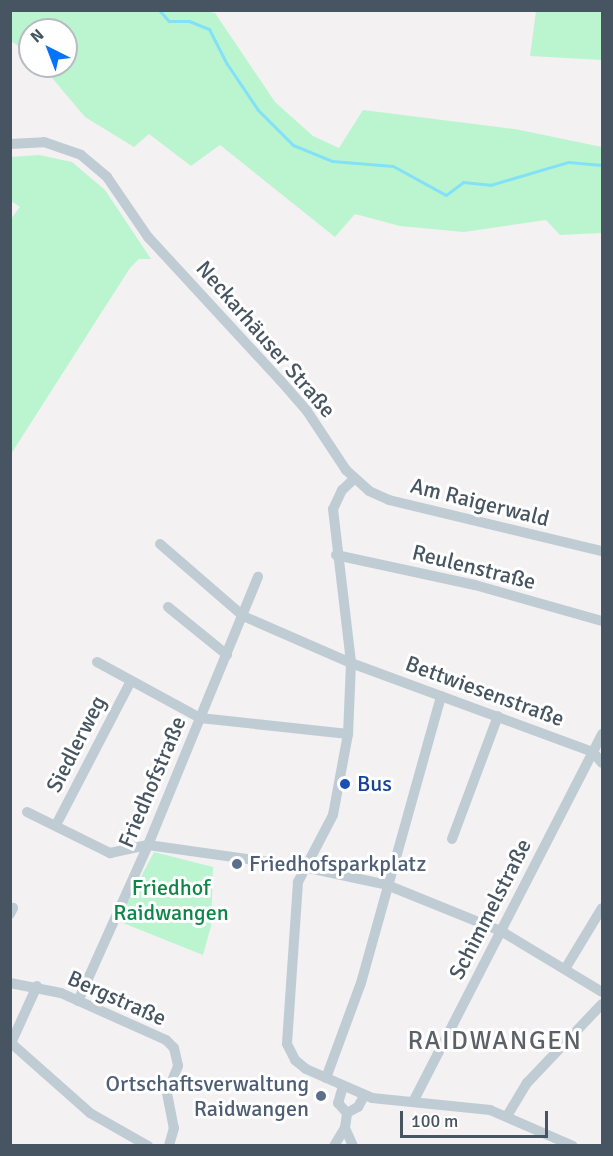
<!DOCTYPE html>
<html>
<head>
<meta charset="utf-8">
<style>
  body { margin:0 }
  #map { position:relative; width:613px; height:1156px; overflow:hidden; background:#f3f1f1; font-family:Signika,sans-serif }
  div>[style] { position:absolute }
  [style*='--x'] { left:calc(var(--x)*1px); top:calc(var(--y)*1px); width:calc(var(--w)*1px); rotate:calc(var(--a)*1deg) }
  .green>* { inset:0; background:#bbf5d0 }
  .stream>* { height:3px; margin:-1.5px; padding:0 1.5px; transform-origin:1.5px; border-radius:1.5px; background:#83e1f7 }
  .minor>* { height:10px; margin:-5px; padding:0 5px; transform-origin:5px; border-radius:5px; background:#c0ccd4 }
  .dots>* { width:16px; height:16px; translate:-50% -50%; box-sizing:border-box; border:3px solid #fff; border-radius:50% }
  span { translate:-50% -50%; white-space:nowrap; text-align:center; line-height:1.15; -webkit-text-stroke:6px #fff; paint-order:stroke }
  .street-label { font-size:22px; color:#465561 }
  .transit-label { font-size:22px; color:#164399 }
  .left { translate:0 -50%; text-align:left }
  .service-label { font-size:22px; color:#4e5e75 }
  .right { translate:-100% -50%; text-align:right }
  .park-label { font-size:22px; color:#0c8747 }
  .quarter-label { font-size:26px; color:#5c6167; letter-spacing:1.5px }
  .frame { position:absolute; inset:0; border:12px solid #465561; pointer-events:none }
  .north { position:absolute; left:18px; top:18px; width:60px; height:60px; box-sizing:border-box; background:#fff; border:2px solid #b5bbc0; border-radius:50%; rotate:318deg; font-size:16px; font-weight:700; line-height:24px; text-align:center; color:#465561 }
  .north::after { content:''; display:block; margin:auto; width:21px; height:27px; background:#0374fb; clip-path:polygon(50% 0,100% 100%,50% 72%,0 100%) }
  .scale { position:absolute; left:400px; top:1111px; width:148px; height:27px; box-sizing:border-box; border:3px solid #465561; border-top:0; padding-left:8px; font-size:18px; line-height:21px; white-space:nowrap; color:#465561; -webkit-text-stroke:4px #fff; paint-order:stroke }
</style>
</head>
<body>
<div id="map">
  <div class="green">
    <i style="clip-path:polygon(200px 10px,215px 13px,275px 102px,313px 136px,339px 148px,363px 110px,515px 129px,602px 147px,602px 233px,560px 235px,546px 220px,464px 232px,400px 226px,355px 214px,335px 237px,220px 145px,191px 166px,149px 134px,134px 147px,85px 117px,42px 66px,66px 66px,66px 30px,30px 30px,30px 54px,11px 41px,11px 11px)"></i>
    <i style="clip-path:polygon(536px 11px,602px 11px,602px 60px,530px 56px)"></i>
    <i style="clip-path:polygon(39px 155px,72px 162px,105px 190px,151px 259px,139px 259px,130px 268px,11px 454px,10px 220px,20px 207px,11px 201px,11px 157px)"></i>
    <i style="clip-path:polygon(154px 852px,213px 867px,211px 926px,203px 955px,118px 921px)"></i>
  </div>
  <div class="stream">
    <i style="--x:159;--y:10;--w:15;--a:48"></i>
    <i style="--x:169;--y:21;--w:20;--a:0"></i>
    <i style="--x:189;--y:21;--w:22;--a:22"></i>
    <i style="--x:209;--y:29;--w:39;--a:63"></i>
    <i style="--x:227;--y:64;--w:55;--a:56"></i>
    <i style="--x:258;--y:110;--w:49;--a:45"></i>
    <i style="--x:293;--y:145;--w:42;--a:22.3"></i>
    <i style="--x:332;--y:161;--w:61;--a:4.7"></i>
    <i style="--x:393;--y:166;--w:60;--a:28.7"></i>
    <i style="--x:446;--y:195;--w:21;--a:-37"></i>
    <i style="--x:463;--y:182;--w:27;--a:6"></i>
    <i style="--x:490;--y:185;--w:81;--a:-16.4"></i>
    <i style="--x:568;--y:162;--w:34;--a:5"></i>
  </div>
  <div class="minor">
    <i style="--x:10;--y:144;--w:34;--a:-3"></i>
    <i style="--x:44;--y:142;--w:39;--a:19"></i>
    <i style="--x:81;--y:155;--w:34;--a:40"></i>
    <i style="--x:107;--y:177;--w:73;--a:55.7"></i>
    <i style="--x:148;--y:237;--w:195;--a:47.3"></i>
    <i style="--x:280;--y:380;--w:41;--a:48.9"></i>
    <i style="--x:307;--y:411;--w:71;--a:56.5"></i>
    <i style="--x:346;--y:470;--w:31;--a:42"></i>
    <i style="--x:369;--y:491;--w:22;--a:24"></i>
    <i style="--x:389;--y:500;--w:219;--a:13.5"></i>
    <i style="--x:354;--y:479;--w:16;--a:137"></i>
    <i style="--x:342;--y:490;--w:21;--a:115"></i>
    <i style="--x:333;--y:509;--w:155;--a:83.3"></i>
    <i style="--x:351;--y:663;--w:71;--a:92.4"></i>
    <i style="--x:348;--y:734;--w:82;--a:100.5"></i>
    <i style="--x:333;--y:815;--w:76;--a:117.6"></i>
    <i style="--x:298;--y:882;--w:162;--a:93.9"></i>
    <i style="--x:287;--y:1044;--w:18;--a:63"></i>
    <i style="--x:295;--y:1060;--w:14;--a:39"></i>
    <i style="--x:306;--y:1069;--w:72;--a:23.7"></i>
    <i style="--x:372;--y:1098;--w:119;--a:5.8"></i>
    <i style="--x:490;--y:1110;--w:90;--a:23.4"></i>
    <i style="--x:160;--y:544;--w:110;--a:40.9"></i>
    <i style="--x:243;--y:616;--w:118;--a:23.5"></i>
    <i style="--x:351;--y:663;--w:258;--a:20.2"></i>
    <i style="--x:593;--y:752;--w:14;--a:51"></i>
    <i style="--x:336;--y:555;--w:142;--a:12.2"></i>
    <i style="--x:475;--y:585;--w:132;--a:15.8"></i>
    <i style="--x:168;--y:607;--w:76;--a:39.1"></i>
    <i style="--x:97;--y:662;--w:117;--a:28.5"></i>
    <i style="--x:200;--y:718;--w:149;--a:6.2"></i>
    <i style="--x:27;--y:812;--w:93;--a:26.3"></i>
    <i style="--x:110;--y:853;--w:39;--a:-12"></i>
    <i style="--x:148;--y:845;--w:158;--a:8"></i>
    <i style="--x:304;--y:867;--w:85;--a:12.2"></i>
    <i style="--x:387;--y:885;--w:123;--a:22"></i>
    <i style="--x:501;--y:931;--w:118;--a:31.1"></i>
    <i style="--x:56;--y:825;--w:162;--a:-62.5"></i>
    <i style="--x:452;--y:839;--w:131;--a:-69.5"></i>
    <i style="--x:10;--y:914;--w:7;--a:-63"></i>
    <i style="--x:565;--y:969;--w:71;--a:-58.8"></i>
    <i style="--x:10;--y:983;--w:52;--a:11.1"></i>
    <i style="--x:61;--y:993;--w:115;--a:24.1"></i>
    <i style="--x:166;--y:1040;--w:11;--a:45"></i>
    <i style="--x:174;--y:1048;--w:18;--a:77"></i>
    <i style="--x:178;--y:1066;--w:29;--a:112"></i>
    <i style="--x:167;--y:1093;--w:36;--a:79"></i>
    <i style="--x:174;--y:1128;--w:19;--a:106"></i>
    <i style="--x:37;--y:986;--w:63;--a:114.5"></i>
    <i style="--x:11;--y:1043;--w:106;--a:41.5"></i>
    <i style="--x:90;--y:1113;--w:67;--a:29.6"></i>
    <i style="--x:78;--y:1001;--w:171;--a:-65.8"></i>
    <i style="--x:148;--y:845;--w:290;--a:-67.7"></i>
    <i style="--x:326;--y:1078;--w:101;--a:-69.8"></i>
    <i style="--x:361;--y:983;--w:298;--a:-74.4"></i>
    <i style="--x:343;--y:1086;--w:18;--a:106"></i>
    <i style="--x:338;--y:1103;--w:13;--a:48"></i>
    <i style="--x:413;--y:1102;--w:414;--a:-62.8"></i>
    <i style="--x:507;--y:1116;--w:39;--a:-59"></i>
    <i style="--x:527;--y:1083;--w:109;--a:-46.5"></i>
    <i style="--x:334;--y:1146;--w:21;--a:-59"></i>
    <i style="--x:353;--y:1146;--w:20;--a:-114"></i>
    <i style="--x:345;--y:1128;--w:15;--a:-82"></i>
    <i style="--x:347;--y:1113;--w:13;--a:-29"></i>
    <i style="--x:358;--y:1107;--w:13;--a:-61"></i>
  </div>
  <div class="dots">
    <i style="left:345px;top:784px;background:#1a4fb4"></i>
    <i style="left:237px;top:864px;background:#5c6f8a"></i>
    <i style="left:321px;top:1096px;background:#5c6f8a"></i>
  </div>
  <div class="street-label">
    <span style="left:266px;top:339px;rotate:49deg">Neckarhäuser Straße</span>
    <span style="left:480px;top:502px;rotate:14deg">Am Raigerwald</span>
    <span style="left:474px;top:567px;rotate:14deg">Reulenstraße</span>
    <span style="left:485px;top:691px;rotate:20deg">Bettwiesenstraße</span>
    <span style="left:76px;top:744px;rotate:-63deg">Siedlerweg</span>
    <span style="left:152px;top:782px;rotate:-67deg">Friedhofstraße</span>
    <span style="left:490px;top:909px;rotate:-63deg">Schimmelstraße</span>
    <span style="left:117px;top:998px;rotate:24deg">Bergstraße</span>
  </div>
  <div class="transit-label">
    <span class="left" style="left:357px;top:784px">Bus</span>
  </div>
  <div class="service-label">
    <span class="left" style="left:249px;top:864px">Friedhofsparkplatz</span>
    <span class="right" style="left:309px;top:1096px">Ortschaftsverwaltung<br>Raidwangen</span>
  </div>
  <div class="park-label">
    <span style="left:171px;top:900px">Friedhof<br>Raidwangen</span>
  </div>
  <div class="quarter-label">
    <span style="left:495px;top:1042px">RAIDWANGEN</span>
  </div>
  <div class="frame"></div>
  <div class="north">N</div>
  <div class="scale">100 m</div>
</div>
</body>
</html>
